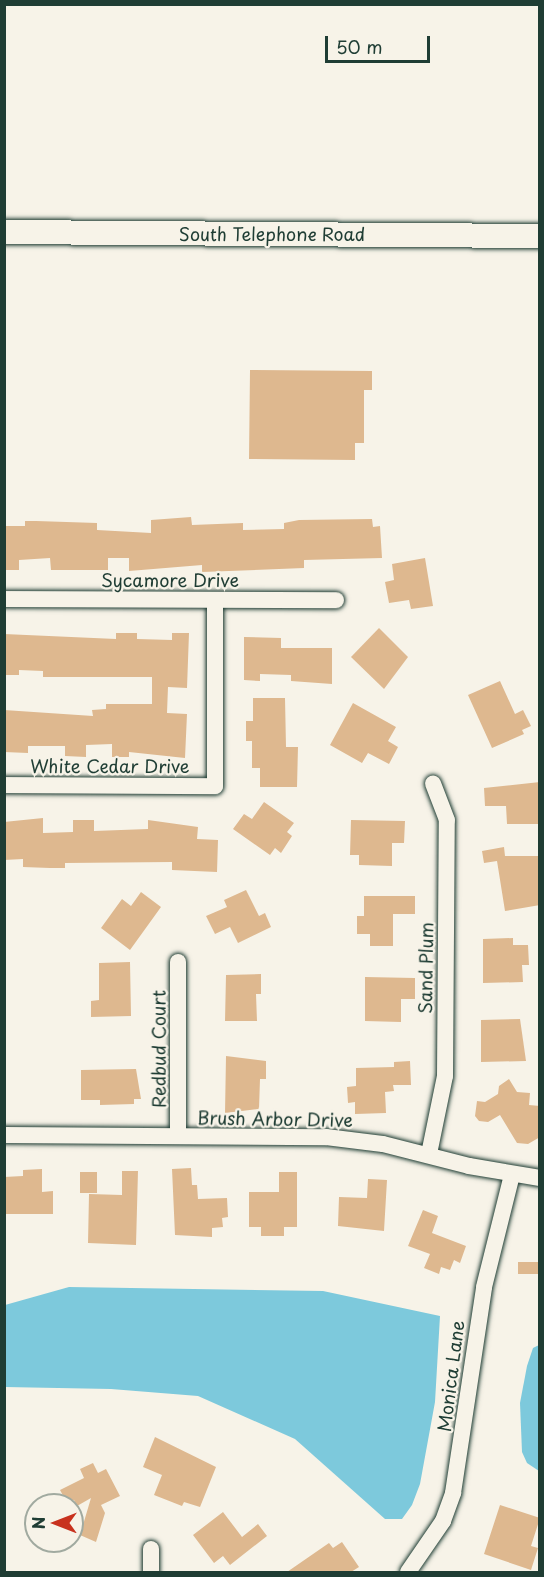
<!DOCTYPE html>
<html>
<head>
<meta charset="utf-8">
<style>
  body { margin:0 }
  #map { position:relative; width:544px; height:1577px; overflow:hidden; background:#f7f3e8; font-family:"Playpen Sans",sans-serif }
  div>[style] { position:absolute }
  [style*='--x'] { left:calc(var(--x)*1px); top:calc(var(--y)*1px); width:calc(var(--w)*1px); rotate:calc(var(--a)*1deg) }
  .water>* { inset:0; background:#7dc9dc }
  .building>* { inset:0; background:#deb88f }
  .roads { filter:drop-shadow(0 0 2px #1f3d34) drop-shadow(0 0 2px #1f3d34) }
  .minor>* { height:16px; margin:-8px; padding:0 8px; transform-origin:8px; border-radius:8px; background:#f7f3e8 }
  .secondary>* { height:24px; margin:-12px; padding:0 12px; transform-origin:12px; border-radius:12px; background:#f7f3e8 }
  span { translate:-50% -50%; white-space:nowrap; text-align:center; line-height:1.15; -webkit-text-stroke:4.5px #f7f3e8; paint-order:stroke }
  .street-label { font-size:18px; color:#1f3d34 }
  .frame { position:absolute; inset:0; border:6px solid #1f3d34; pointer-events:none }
  .north { position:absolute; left:24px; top:1493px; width:60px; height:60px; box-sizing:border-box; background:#f7f3e8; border:2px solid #a1aaa0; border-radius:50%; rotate:270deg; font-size:16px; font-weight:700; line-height:24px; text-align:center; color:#1f3d34 }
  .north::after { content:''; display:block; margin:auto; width:21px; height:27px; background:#c8321e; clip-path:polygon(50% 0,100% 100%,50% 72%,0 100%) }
  .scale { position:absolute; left:325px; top:36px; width:105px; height:27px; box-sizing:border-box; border:3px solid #1f3d34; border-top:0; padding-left:8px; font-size:18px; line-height:21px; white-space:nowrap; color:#1f3d34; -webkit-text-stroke:4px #f7f3e8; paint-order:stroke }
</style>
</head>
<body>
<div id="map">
  <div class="water">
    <i style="clip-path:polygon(69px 1287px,323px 1291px,440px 1316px,435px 1402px,420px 1484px,412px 1505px,402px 1519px,385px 1519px,295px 1439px,198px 1396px,111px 1389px,5px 1387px,5px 1305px)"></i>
    <i style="clip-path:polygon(539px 1345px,539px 1471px,527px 1463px,522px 1452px,520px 1403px,527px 1366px,533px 1348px)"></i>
  </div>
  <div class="building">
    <i style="clip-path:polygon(250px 370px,372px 371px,372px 390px,364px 390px,364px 443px,355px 443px,355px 460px,249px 459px)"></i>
    <i style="clip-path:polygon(191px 517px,192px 525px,243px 523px,243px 530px,284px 529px,284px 523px,299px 520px,372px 519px,373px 527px,380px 526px,382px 558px,304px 560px,304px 568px,202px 572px,202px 565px,129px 571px,129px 558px,108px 558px,108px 570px,51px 570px,50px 558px,19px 560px,19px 570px,4px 570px,4px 526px,25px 526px,25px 521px,36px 521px,97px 523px,97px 530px,151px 533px,151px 520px)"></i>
    <i style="clip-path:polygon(425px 558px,433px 606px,411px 609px,409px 600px,389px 603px,385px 582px,394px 580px,392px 564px)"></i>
    <i style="clip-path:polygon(379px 628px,408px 657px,384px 689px,351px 657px)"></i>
    <i style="clip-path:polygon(116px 633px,137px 633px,137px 639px,172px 640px,172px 633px,189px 633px,187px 688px,168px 687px,167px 713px,187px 714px,185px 758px,129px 752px,129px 757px,112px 757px,112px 744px,86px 745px,86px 757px,65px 756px,65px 746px,28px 746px,28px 753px,4px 752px,4px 710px,93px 716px,92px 710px,106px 709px,106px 704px,152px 704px,152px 677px,43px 677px,43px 671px,19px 670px,19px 675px,4px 675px,4px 634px,116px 639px)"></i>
    <i style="clip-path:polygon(244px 637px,281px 638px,281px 648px,332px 648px,332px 684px,291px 681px,291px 675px,260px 674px,260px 681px,244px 680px)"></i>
    <i style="clip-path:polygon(500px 681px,515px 714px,523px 710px,531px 726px,522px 730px,524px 734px,492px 748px,468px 695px)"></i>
    <i style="clip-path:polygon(253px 698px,285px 698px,286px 747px,298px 747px,297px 787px,260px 787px,260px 768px,252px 768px,252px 741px,246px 741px,246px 721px,253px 721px)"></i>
    <i style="clip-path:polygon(353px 703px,396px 727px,388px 741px,398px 747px,389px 764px,368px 753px,362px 763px,330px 745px)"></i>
    <i style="clip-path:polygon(540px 782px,540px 824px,507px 824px,506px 806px,485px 806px,484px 788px)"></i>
    <i style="clip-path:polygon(264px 802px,294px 823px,287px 832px,292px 836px,281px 853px,275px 848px,270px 855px,233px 829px,244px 814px,252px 819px)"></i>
    <i style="clip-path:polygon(43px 818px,43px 833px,73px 832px,73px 820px,94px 820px,94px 831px,148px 829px,148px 820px,198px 827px,197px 839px,218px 840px,217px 872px,172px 870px,172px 862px,65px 863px,65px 868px,50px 868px,23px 867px,23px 859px,4px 860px,4px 822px)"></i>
    <i style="clip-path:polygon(351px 820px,405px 821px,404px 843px,392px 843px,392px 866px,359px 865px,359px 855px,350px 855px)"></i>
    <i style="clip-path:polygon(504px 847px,505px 856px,540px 856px,540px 905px,505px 911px,497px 861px,484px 863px,482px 851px)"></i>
    <i style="clip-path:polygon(246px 890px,259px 916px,265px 913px,271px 927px,238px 943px,230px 927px,215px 934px,206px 916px,227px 907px,224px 900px)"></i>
    <i style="clip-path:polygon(141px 892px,161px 907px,130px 950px,101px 928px,122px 899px,131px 906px)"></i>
    <i style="clip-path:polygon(364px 896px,415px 896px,415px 914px,393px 914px,393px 946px,370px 946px,370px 934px,357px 934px,357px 916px,364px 916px)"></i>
    <i style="clip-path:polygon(513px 938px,513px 945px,528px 945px,529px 965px,522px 965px,523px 982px,483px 983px,483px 939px)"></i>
    <i style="clip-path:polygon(130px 962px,131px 1016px,91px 1017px,91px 1001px,99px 1000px,99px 963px)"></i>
    <i style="clip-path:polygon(261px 974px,261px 994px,256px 994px,257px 1021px,225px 1021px,226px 975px)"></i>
    <i style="clip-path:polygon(365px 977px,415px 978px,415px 999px,401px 999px,401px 1022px,365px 1021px)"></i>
    <i style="clip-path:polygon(520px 1019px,526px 1061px,481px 1062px,481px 1020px)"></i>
    <i style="clip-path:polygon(226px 1056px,266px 1061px,266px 1079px,260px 1079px,259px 1109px,225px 1113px)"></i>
    <i style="clip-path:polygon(410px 1061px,411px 1085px,393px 1085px,394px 1091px,385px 1092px,386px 1113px,355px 1114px,355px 1102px,348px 1103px,347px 1087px,356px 1086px,356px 1068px,394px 1067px,394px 1062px)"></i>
    <i style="clip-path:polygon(136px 1069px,141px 1099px,134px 1099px,134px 1104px,100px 1105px,100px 1100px,81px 1100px,81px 1070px)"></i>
    <i style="clip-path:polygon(509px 1079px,517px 1092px,530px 1093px,529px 1105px,540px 1106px,540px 1137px,528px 1144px,517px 1143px,500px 1115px,488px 1122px,479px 1121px,475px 1116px,477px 1101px,485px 1102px,498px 1094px,499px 1086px)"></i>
    <i style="clip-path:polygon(191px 1168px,192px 1185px,197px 1185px,198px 1199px,227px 1198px,228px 1217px,222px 1218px,223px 1227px,212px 1228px,212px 1237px,175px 1235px,172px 1169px)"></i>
    <i style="clip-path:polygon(42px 1169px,42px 1192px,53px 1191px,53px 1214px,4px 1214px,4px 1177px,23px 1176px,23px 1170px)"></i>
    <i style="clip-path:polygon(122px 1171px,138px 1171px,136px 1245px,88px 1243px,89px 1194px,122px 1195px)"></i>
    <i style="clip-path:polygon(80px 1172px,97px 1172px,97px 1193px,80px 1193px)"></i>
    <i style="clip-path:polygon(279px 1172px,297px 1172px,297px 1227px,284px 1227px,284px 1236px,261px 1236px,261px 1227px,249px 1227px,249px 1192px,279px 1192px)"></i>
    <i style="clip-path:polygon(368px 1179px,387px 1180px,384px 1231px,338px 1226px,339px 1197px,367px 1198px)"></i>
    <i style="clip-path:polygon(423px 1210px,438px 1216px,432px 1233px,466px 1246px,460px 1263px,454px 1260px,450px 1270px,441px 1267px,439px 1274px,424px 1268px,430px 1254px,408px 1246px)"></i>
    <i style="clip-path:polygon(518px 1262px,540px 1262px,540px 1274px,518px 1274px)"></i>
    <i style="clip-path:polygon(155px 1437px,216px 1467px,200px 1507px,184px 1502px,182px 1506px,154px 1495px,162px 1475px,143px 1467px)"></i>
    <i style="clip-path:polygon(93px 1463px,98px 1473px,106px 1469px,120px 1496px,101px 1505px,105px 1513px,96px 1542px,80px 1535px,91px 1498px,77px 1506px,74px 1500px,67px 1503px,60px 1490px,84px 1478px,80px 1469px)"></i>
    <i style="clip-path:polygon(500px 1505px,540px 1518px,531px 1546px,538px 1548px,531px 1570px,484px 1554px)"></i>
    <i style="clip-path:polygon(223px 1512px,242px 1537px,258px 1524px,267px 1536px,230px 1565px,223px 1556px,214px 1563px,193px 1535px)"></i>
    <i style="clip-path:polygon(342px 1542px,359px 1567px,351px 1572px,287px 1572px,329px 1543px,333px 1548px)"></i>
  </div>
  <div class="roads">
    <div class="minor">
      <i style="--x:4;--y:599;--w:332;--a:0.2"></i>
      <i style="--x:4;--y:785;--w:211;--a:0.3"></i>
      <i style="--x:215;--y:786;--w:186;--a:-90"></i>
      <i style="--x:178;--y:962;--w:174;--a:90"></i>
      <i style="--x:4;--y:1135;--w:322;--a:0.4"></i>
      <i style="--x:326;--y:1137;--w:57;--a:7"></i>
      <i style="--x:383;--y:1144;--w:89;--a:14.3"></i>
      <i style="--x:469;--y:1166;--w:72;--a:9.6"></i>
      <i style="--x:429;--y:1154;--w:80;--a:-78.4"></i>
      <i style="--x:445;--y:1076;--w:256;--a:-89.6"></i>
      <i style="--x:447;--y:820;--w:39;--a:-111"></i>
      <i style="--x:151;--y:1572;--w:23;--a:-90"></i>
      <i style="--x:408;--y:1572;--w:62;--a:-55.5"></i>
      <i style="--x:443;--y:1521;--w:30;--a:-70"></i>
      <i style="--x:453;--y:1493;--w:208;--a:-81.4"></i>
      <i style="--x:484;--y:1287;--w:115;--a:-76"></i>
    </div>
    <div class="secondary">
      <i style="--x:4;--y:232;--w:536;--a:0.43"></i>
    </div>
  </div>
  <div class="street-label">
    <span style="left:272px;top:234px">South Telephone Road</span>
    <span style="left:170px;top:580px">Sycamore Drive</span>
    <span style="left:110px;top:766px">White Cedar Drive</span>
    <span style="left:426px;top:968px;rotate:-89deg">Sand Plum</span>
    <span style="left:159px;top:1049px;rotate:-90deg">Redbud Court</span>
    <span style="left:275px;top:1119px;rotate:1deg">Brush Arbor Drive</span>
    <span style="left:451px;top:1376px;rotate:-83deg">Monica Lane</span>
  </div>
  <div class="frame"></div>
  <div class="north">N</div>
  <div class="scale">50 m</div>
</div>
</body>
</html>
